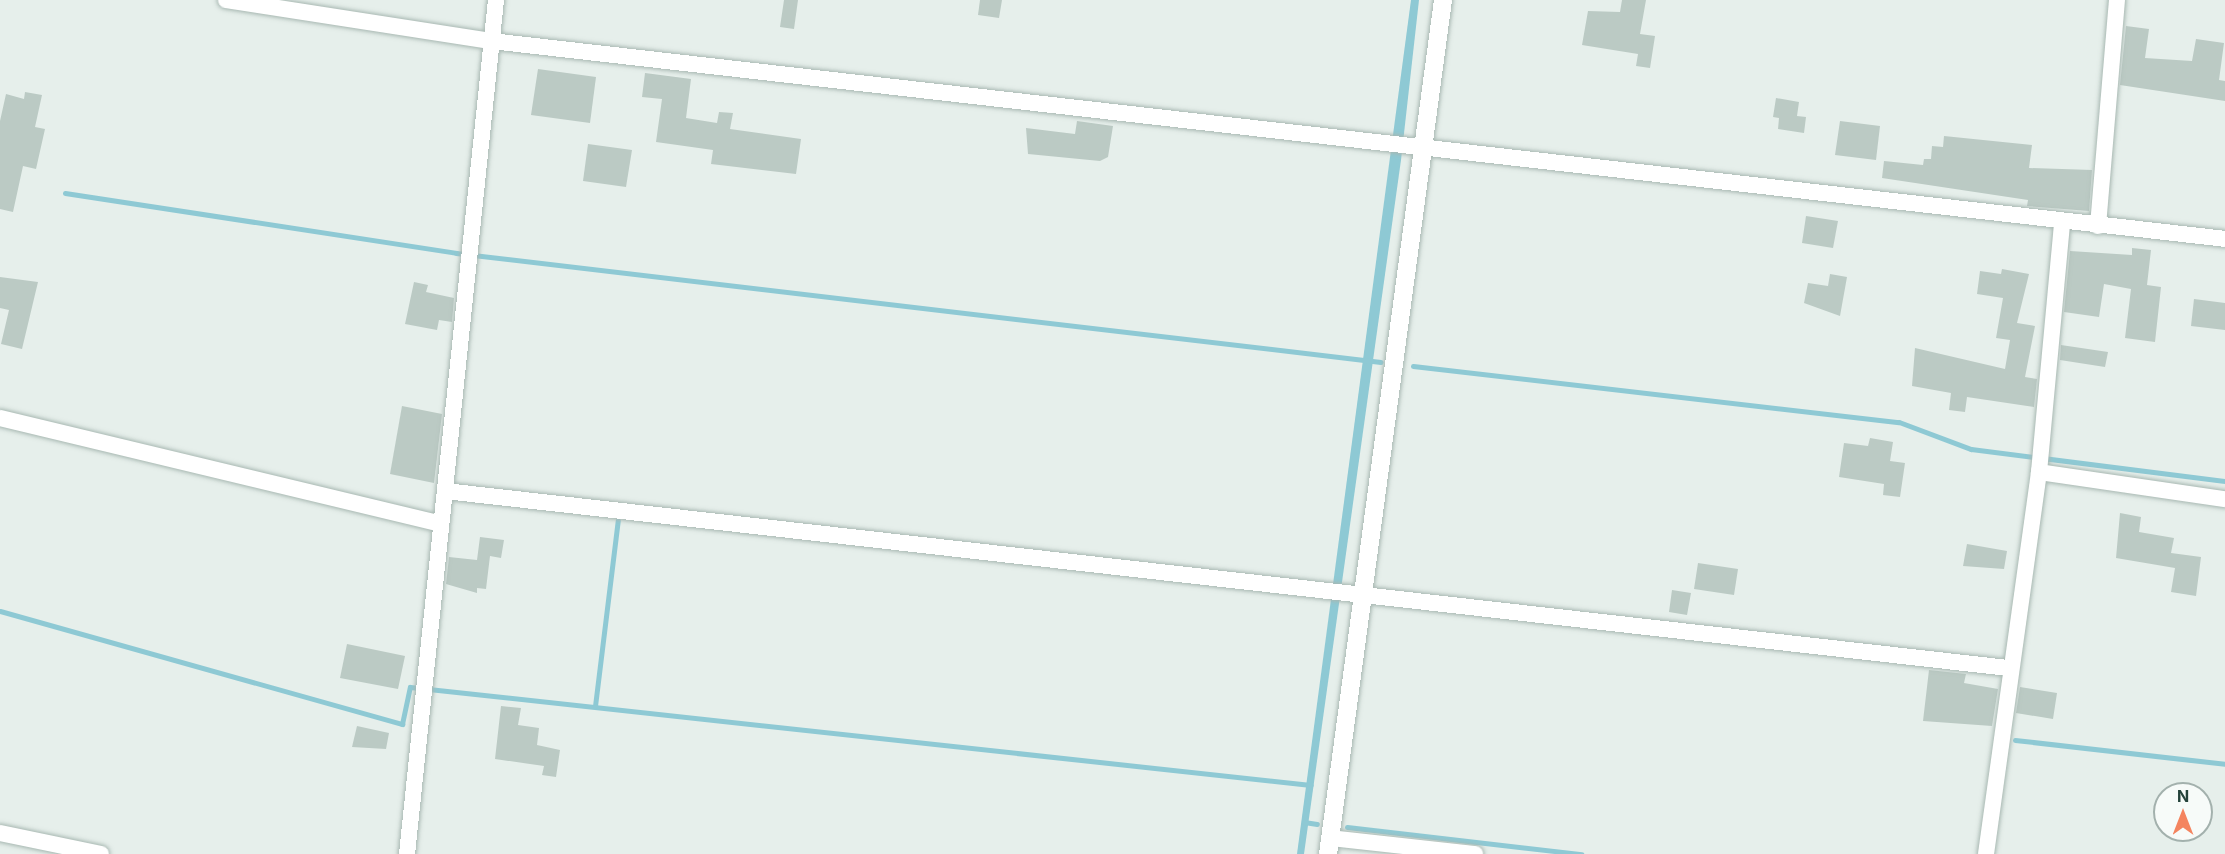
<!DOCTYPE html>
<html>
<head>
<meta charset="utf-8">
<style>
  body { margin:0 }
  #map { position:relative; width:2225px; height:854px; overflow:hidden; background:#e6efeb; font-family:Inter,sans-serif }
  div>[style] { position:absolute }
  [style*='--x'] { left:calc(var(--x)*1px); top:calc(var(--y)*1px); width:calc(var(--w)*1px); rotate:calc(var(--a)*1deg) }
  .water>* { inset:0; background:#8ec9d4 }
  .stream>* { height:5px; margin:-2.5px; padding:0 2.5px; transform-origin:2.5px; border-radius:2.5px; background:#8ec9d4 }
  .building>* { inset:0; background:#bbcac4 }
  .roads { filter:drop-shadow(0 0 2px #a8b8b2) drop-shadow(0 0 2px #a8b8b2) }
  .street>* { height:16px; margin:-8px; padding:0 8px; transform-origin:8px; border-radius:8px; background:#fff }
  .secondary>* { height:18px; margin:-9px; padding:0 9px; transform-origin:9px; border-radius:9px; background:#fff }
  span { translate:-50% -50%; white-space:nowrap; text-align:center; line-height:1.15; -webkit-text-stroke:4.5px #f7fbf9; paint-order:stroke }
  .north { position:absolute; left:2153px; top:782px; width:60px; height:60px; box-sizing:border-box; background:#f7fbf9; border:2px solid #a3b1ad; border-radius:50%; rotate:0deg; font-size:16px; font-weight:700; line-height:24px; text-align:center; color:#24423a }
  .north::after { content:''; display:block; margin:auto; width:21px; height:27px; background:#f4845f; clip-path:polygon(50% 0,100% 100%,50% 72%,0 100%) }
</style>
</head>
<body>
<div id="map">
  <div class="water">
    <i style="clip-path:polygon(1411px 0,1419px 0,1401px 160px,1304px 854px,1297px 854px)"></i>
  </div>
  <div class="stream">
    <i style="--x:65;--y:193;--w:396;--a:8.7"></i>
    <i style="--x:456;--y:253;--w:931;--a:6.72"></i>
    <i style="--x:1413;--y:366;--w:489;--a:6.6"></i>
    <i style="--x:1899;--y:422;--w:77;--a:20.6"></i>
    <i style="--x:1971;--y:449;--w:256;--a:7.2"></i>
    <i style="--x:0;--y:611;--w:418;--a:15.7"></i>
    <i style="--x:402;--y:724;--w:38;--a:-78"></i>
    <i style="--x:410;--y:687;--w:906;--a:6.21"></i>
    <i style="--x:595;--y:706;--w:187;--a:-83"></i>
    <i style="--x:2015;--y:740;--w:211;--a:6.5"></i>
    <i style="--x:1304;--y:822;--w:13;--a:9"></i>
    <i style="--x:1347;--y:827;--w:236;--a:6.6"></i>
  </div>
  <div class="building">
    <i style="clip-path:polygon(784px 0,798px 0,794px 29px,780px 27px)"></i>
    <i style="clip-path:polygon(980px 0,1002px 0,999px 18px,978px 15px)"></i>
    <i style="clip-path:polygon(1622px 0,1646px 0,1640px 34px,1655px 36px,1650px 68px,1636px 66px,1638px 54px,1582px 45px,1588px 11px,1620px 12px)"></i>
    <i style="clip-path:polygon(2126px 26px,2149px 29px,2145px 58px,2192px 61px,2196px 39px,2224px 43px,2219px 80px,2225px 81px,2225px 101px,2120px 85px)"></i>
    <i style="clip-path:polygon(538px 69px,596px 77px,590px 123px,531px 115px)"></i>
    <i style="clip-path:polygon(645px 73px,691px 79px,686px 118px,717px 123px,719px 112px,733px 113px,730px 129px,801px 139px,796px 174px,711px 164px,713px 150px,656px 142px,662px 99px,642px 97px)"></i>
    <i style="clip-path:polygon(25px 92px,42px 95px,35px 127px,45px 129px,36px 169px,23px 166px,13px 212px,0 209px,0 121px,6px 94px,24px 99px)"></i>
    <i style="clip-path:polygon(1776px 98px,1799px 102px,1797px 116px,1806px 117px,1804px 133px,1778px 129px,1779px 118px,1773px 117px)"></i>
    <i style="clip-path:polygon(1077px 121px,1113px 126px,1108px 157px,1100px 161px,1028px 154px,1026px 128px,1075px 134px)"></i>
    <i style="clip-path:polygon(1840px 121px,1880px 126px,1876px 160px,1835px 155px)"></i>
    <i style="clip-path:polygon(1944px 136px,2032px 145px,2029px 168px,2092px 170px,2089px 211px,2027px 206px,2028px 200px,1882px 178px,1884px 161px,1923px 165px,1924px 159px,1931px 159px,1932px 146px,1943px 147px)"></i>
    <i style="clip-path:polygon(588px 144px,632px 150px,626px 187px,583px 181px)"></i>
    <i style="clip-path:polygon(1806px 216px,1838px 221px,1833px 248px,1802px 243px)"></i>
    <i style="clip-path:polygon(2132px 248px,2151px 250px,2147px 285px,2161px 287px,2155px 342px,2125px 338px,2131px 289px,2104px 284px,2099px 317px,2064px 312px,2070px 251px,2132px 255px)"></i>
    <i style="clip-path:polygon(2002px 269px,2029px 274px,2017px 323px,2035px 326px,2025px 377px,2037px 379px,2034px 407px,1967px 397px,1965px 412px,1949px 410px,1951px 393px,1912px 386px,1915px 348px,2005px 369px,2010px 340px,1996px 338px,2003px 298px,1977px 294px,1980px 271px,2001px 274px)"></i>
    <i style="clip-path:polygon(1830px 274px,1847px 277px,1840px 316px,1804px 303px,1808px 283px,1828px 286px)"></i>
    <i style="clip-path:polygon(0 277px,38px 282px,22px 349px,1px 344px,9px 310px,0 308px)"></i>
    <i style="clip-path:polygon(414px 282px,428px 285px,426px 292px,454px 298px,452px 322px,439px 320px,437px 330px,405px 324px)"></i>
    <i style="clip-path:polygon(2194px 299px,2225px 303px,2225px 330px,2191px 326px)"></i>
    <i style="clip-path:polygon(2061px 345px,2108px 352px,2105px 367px,2060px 360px)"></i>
    <i style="clip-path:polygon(402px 406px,442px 414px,434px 483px,390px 474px)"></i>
    <i style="clip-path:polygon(1870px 438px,1893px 442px,1890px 461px,1905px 463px,1900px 497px,1883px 495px,1884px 484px,1839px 477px,1844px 443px,1868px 446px)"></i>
    <i style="clip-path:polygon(2120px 513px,2141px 517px,2139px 532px,2174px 538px,2171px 553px,2201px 557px,2196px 596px,2171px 592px,2175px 568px,2116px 558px)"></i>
    <i style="clip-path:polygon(480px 537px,504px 540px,501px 558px,490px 556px,486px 589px,477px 588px,477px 593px,446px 584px,449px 557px,477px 560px)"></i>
    <i style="clip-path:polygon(1967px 544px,2007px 551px,2004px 569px,1963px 566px)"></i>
    <i style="clip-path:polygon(1698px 563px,1738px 569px,1734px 595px,1694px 589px)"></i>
    <i style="clip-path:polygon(1672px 590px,1691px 593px,1687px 615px,1669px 612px)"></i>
    <i style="clip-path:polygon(347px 644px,405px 656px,398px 689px,340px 678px)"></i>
    <i style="clip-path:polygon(1929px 670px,1966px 674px,1964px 683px,1998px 689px,1992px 726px,1923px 721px)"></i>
    <i style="clip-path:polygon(2020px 687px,2057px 693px,2053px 719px,2016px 713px)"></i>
    <i style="clip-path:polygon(501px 706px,521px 708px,518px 725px,539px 728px,537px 745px,560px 750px,556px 777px,542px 775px,544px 766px,495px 759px)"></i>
    <i style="clip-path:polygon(357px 726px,389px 733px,386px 749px,352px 747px)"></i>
  </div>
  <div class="roads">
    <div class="street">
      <i style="--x:226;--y:0;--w:268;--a:8.8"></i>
      <i style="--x:491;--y:41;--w:1745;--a:6.51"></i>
      <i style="--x:2098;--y:226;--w:227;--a:-85.2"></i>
      <i style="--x:0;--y:418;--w:451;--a:13.5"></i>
      <i style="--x:2039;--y:472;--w:188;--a:8.3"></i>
      <i style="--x:445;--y:491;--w:1574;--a:6.46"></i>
      <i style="--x:0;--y:833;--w:103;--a:11.7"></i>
      <i style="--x:1330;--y:838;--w:146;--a:6.3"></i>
      <i style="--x:407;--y:854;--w:859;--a:-84.05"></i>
      <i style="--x:1986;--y:854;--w:386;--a:-82.1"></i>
      <i style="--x:2039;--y:472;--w:250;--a:-84.7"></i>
    </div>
    <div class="secondary">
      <i style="--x:1328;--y:854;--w:862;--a:-82.33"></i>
    </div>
  </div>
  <div class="north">N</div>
</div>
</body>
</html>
